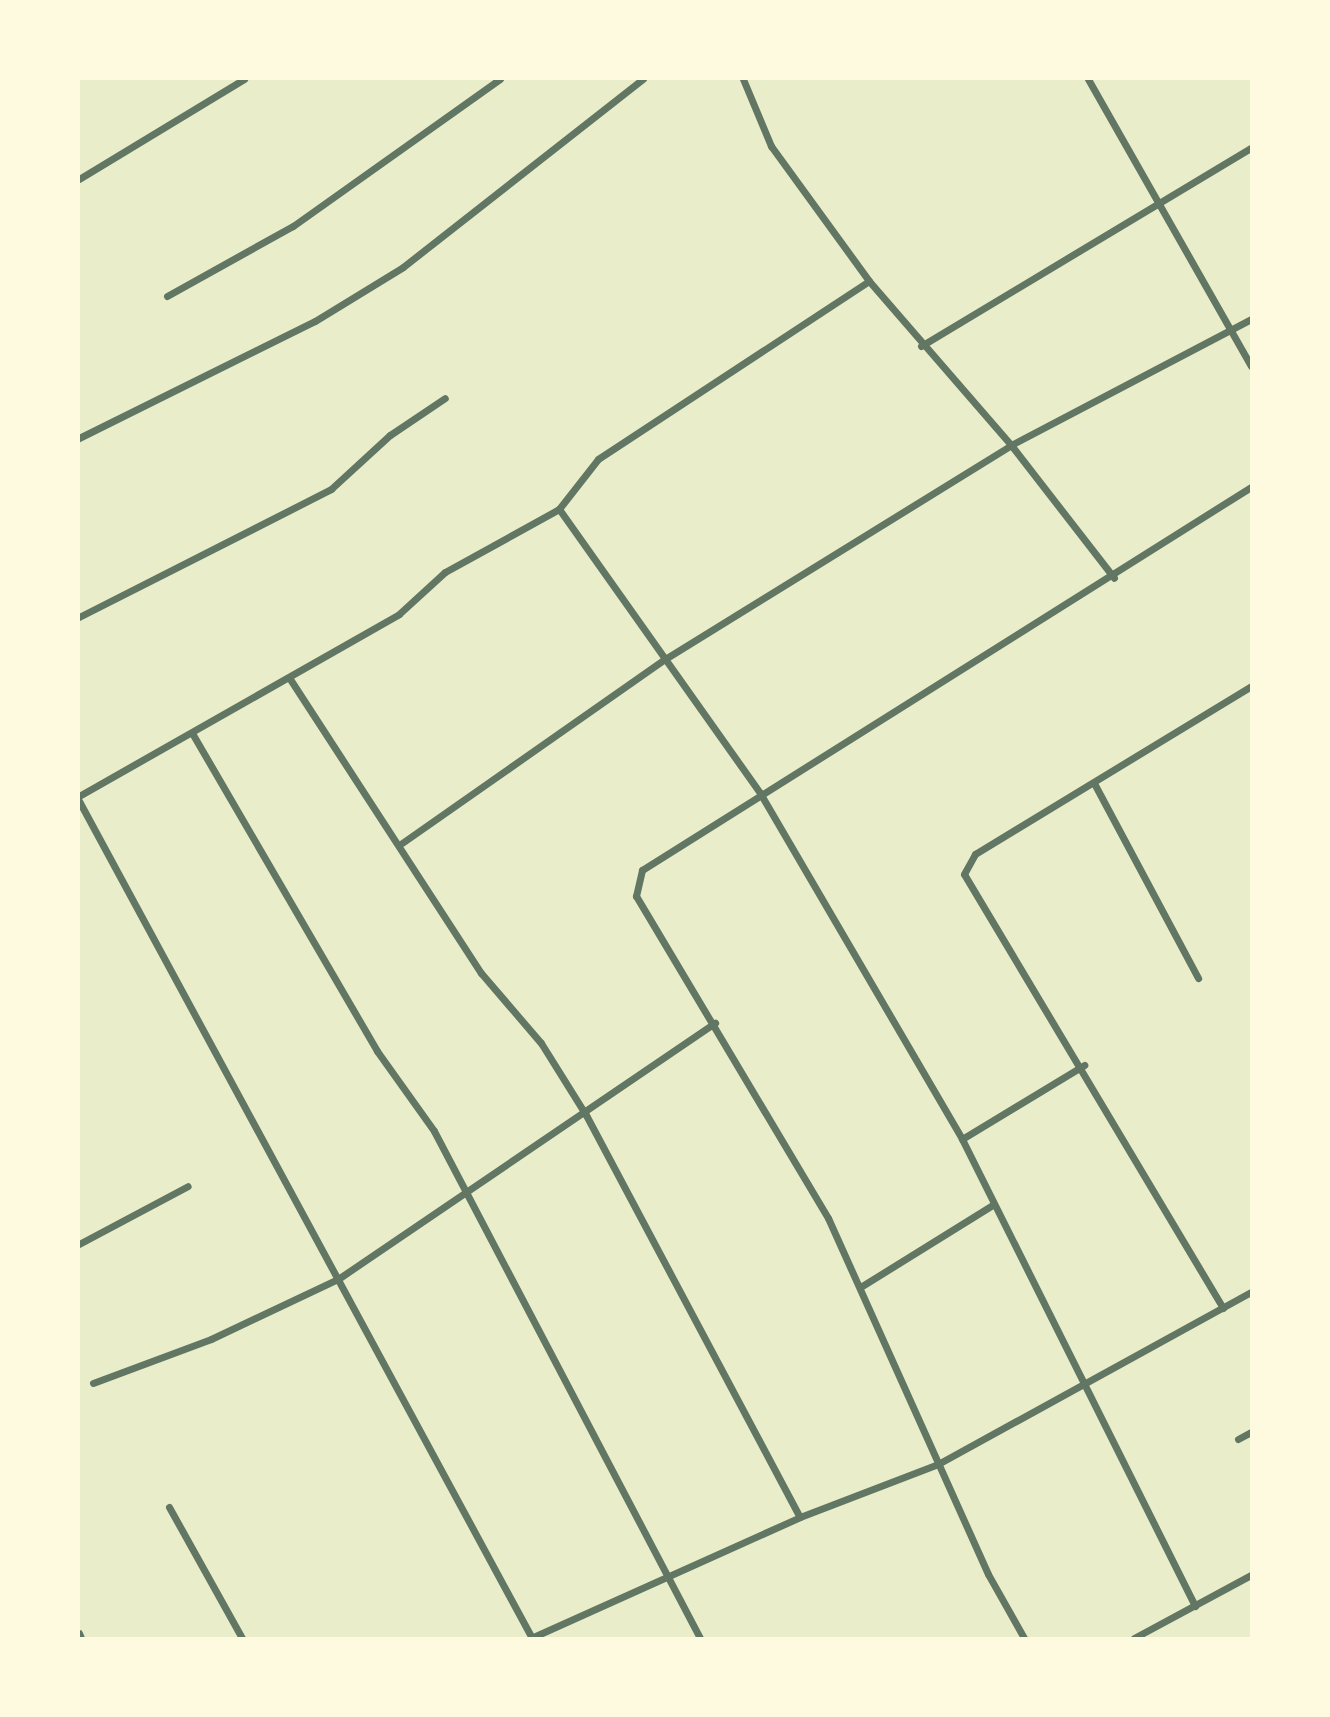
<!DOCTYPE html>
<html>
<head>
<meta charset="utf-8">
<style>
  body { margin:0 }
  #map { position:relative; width:1330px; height:1717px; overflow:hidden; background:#e9edc9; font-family:Ubuntu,sans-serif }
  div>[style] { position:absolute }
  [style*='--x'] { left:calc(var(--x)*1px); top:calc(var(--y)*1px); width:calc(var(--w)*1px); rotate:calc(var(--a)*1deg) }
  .minor>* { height:7px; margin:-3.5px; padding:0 3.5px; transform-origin:3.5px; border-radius:3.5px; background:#617663 }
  span { translate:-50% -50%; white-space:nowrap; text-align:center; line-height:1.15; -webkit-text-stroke:7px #fefae0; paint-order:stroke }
  .frame { position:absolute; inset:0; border:80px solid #fefae0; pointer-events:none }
</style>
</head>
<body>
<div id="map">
  <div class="minor">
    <i style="--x:743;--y:79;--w:73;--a:67.3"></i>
    <i style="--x:771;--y:146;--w:167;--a:54"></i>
    <i style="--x:869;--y:281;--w:217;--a:49.1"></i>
    <i style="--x:1011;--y:445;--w:168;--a:52.2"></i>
    <i style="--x:1088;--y:79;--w:330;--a:60.4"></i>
    <i style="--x:79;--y:179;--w:193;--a:-31.2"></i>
    <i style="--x:167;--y:296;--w:144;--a:-29.1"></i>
    <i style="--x:293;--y:226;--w:254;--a:-35.4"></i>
    <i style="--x:921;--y:346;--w:385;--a:-31"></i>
    <i style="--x:79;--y:438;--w:263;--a:-26.4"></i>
    <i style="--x:315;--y:321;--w:103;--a:-31.5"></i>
    <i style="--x:403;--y:267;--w:305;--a:-38.1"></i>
    <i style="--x:559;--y:509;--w:348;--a:54.7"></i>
    <i style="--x:760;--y:793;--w:401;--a:59.7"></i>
    <i style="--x:962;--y:1139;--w:522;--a:63.48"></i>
    <i style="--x:79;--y:617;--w:283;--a:-26.9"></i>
    <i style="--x:331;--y:489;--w:80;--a:-42.5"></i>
    <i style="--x:390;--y:435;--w:66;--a:-33.9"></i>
    <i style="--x:290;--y:679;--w:351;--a:57"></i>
    <i style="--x:481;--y:973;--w:92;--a:49.4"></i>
    <i style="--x:541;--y:1043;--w:85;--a:58"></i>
    <i style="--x:586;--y:1115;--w:455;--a:62"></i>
    <i style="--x:192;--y:733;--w:368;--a:59.8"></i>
    <i style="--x:377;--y:1051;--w:98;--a:54.5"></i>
    <i style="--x:434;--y:1131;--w:573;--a:62.32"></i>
    <i style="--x:1095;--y:785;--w:219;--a:61.9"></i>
    <i style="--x:79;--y:796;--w:368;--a:-29.6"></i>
    <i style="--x:399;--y:614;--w:62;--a:-42.4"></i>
    <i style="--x:445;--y:572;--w:130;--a:-28.9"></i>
    <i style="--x:559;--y:509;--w:63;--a:-52"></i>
    <i style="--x:598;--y:459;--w:324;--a:-33.3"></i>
    <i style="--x:79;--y:801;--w:952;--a:61.58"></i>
    <i style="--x:402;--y:843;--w:321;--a:-35"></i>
    <i style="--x:665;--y:659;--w:407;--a:-31.7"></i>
    <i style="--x:1011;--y:445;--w:271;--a:-27.7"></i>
    <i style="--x:962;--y:1139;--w:143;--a:-31.2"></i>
    <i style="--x:79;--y:1244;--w:123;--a:-28"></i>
    <i style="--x:862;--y:1286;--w:155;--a:-31.8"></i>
    <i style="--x:1223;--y:1308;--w:505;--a:-120.83"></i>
    <i style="--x:964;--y:874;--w:23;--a:-61"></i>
    <i style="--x:975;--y:854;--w:323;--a:-31.3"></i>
    <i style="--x:93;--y:1383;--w:126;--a:-20.4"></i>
    <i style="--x:211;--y:1339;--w:140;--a:-25.3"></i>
    <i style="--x:338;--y:1279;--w:456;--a:-34.2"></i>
    <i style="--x:1238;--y:1439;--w:15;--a:-28"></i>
    <i style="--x:169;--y:1507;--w:150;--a:60.9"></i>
    <i style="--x:79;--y:1633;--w:5;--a:68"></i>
    <i style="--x:531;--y:1638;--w:295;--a:-24.2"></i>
    <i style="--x:800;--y:1517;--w:148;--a:-21"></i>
    <i style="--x:938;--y:1464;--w:357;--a:-28.8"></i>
    <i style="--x:1024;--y:1638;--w:73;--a:-119.4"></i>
    <i style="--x:988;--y:1574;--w:390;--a:-114.2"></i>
    <i style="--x:828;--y:1218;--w:375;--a:-120.8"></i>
    <i style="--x:636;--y:896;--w:27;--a:-77"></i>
    <i style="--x:642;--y:870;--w:719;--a:-32.17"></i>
    <i style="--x:1134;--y:1638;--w:133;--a:-28.3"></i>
  </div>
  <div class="frame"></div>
</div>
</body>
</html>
